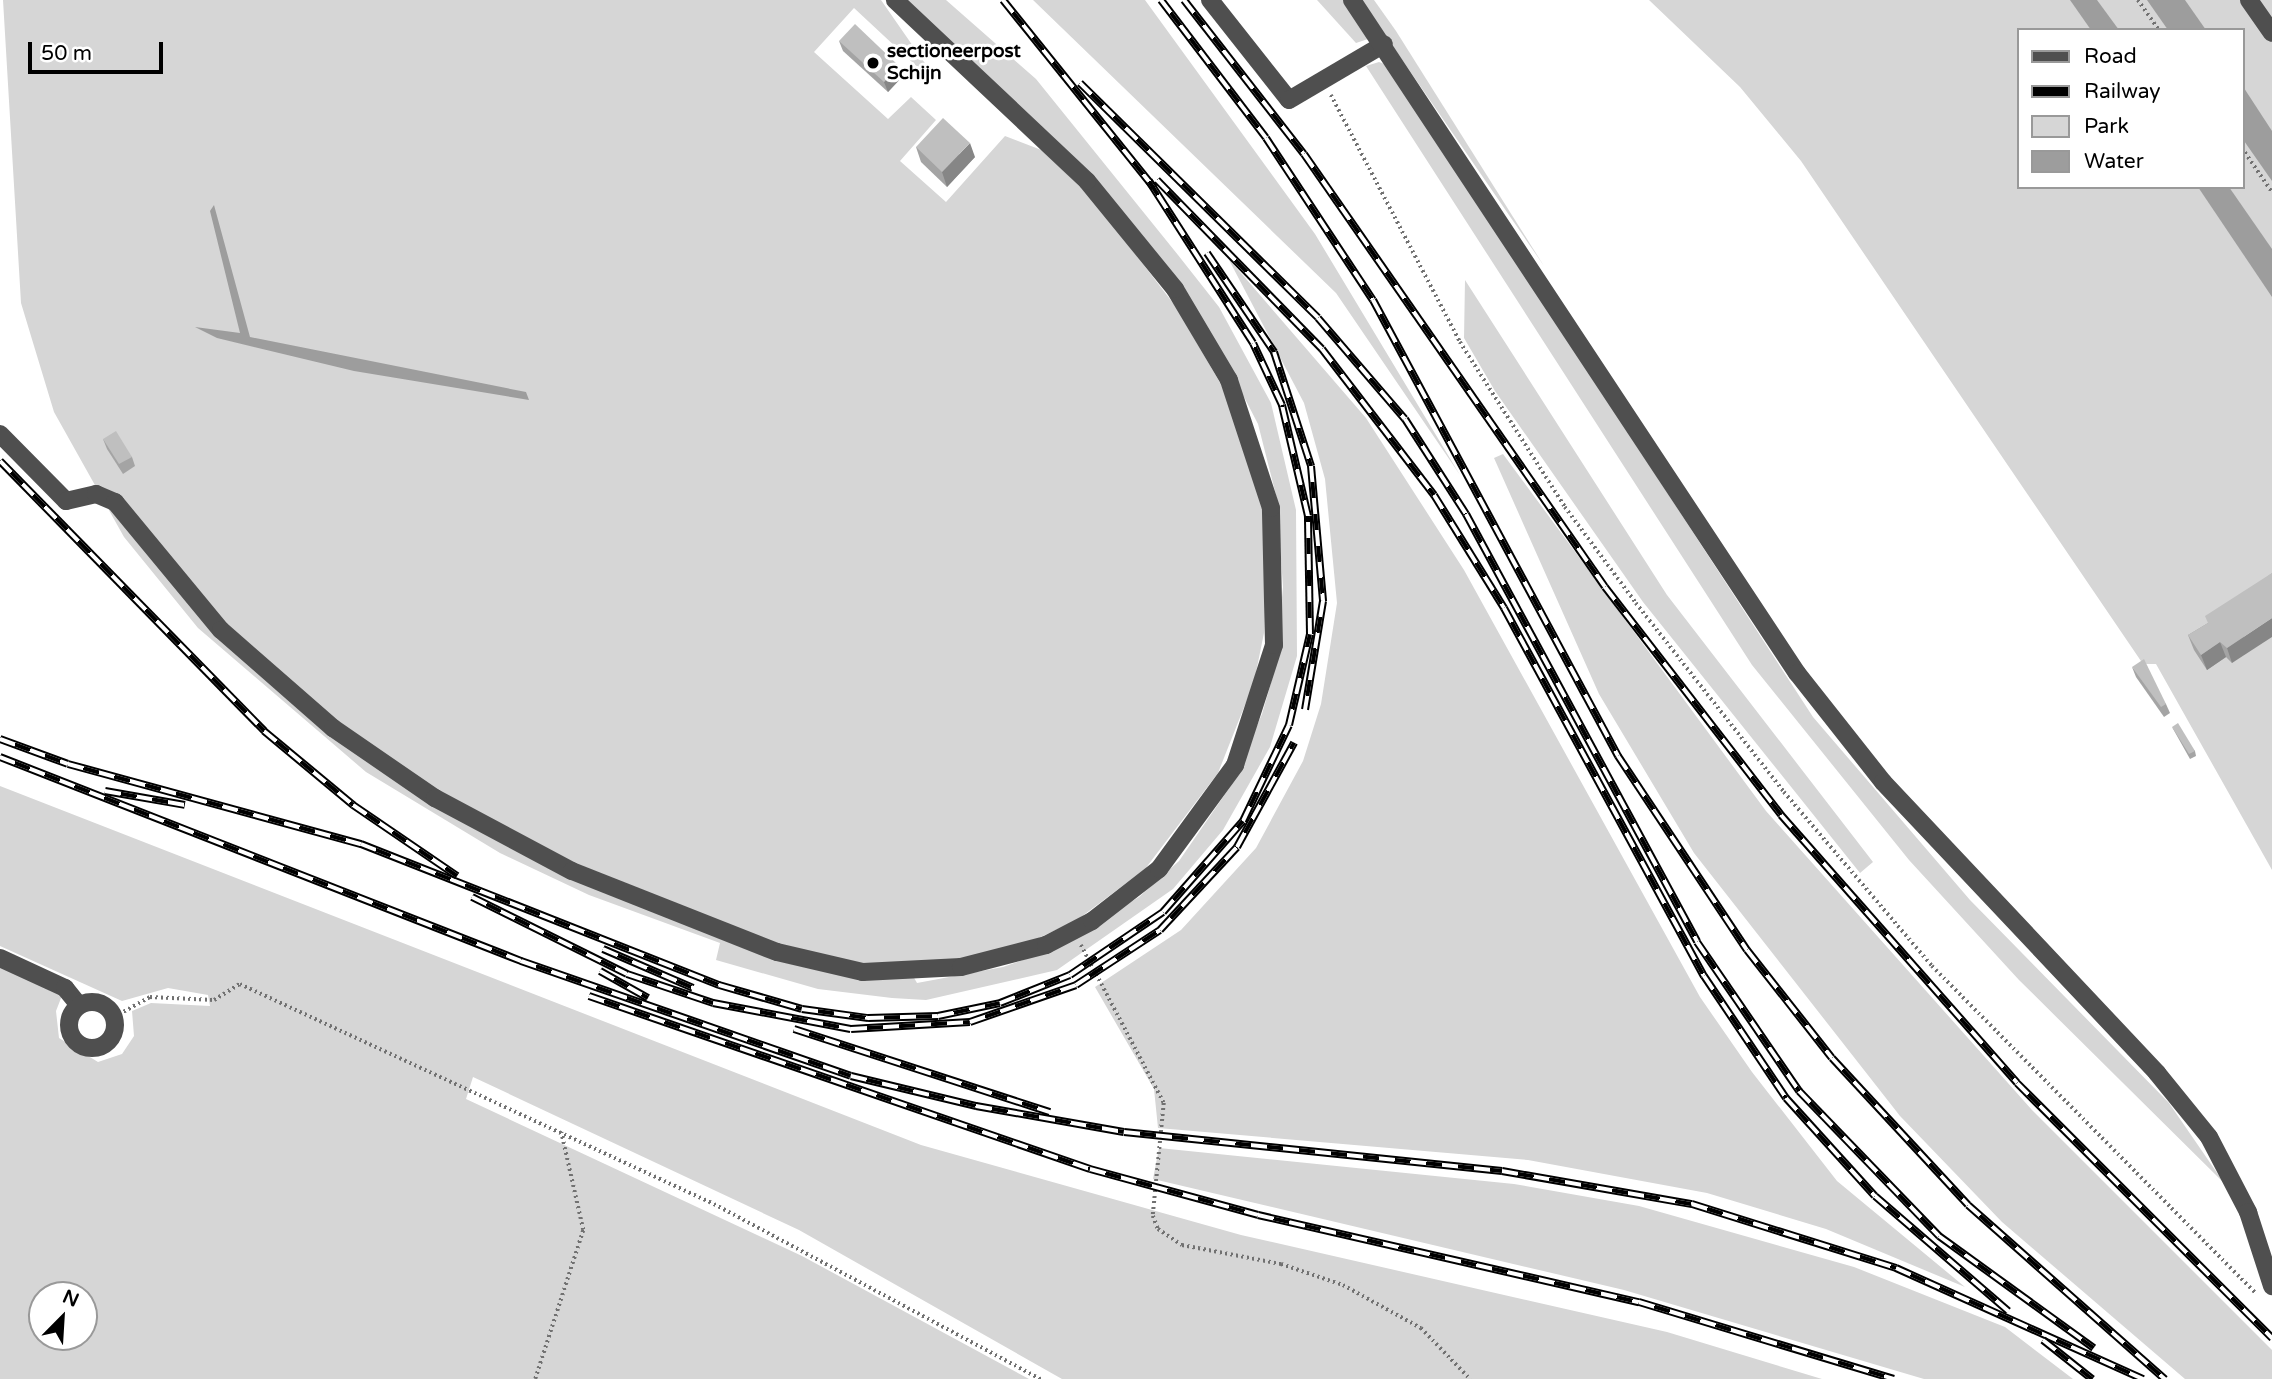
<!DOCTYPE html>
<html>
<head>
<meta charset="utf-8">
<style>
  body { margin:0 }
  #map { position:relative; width:2272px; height:1379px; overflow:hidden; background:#fff; font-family:"Varela Round",sans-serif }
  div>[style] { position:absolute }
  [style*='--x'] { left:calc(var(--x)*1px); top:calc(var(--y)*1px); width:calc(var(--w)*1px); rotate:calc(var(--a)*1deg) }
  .green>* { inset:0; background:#d6d6d6 }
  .water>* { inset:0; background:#9d9d9d }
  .path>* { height:3.5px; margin-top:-1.75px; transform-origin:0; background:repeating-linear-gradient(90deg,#717171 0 2px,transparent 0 5.5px) }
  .minor>* { height:18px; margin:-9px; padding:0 9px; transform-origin:9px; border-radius:9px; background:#4f4f4f }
  .minor>.ring { margin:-9px; padding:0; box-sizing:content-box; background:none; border:18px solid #4f4f4f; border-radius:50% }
  .rail>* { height:8px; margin-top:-4px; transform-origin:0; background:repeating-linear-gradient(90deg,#fff 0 16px,#000 0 32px); box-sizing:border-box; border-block:2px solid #000 }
  .wall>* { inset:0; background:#a4a4a4 }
  .shaded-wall>* { inset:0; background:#868686 }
  .building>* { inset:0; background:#bfbfbf }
  .dots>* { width:19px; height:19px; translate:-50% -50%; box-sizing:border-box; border:4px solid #fff; border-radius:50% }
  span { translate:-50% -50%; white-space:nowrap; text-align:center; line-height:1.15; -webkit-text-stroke:6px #fff; paint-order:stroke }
  .poi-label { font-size:19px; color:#000; font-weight:700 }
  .left { translate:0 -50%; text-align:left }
  .legend { position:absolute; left:2017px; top:28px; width:228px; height:161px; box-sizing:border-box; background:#fff; border:2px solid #999; margin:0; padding:9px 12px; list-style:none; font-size:21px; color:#000 }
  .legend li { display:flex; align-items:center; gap:14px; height:35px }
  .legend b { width:35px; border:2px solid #999 }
  .north { position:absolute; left:28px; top:1281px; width:70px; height:70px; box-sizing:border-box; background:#fff; border:2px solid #999; border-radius:50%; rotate:24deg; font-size:19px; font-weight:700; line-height:28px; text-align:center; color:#000 }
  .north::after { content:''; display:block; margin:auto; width:24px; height:32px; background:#000; clip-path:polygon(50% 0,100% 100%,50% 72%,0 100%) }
  .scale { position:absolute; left:28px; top:42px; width:135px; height:32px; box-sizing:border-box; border:4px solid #000; border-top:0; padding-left:9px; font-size:21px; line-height:24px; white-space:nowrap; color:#000; -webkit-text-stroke:5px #fff; paint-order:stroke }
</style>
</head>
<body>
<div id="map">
  <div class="green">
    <i style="clip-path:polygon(3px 0,881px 0,931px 72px,927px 76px,854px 8px,814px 52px,888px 119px,911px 97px,936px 120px,900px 161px,946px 202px,1005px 136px,1044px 151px,1096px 203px,1176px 307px,1230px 400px,1261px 496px,1266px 543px,1264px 633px,1254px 682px,1218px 773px,1145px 869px,1077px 920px,1026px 944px,966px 961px,908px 967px,917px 983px,1003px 967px,1051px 950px,1139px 897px,1179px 861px,1230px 787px,1262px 714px,1275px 669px,1283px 587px,1277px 499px,1258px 424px,1229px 368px,1167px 269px,904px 0,946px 0,1036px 79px,1178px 255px,1219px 307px,1271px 403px,1296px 510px,1297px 656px,1270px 747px,1223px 830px,1173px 889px,1057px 970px,926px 1000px,892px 998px,818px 989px,716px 960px,720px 943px,589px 895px,500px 853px,366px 772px,198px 628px,124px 537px,54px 412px,21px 303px)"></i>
    <i style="clip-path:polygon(1033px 0,1145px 0,1315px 234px,1460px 475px,1336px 293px)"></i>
    <i style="clip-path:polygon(1317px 0,1343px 0,1371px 38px,1356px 43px)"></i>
    <i style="clip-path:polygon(1361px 0,1374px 0,1396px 31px,1544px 266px)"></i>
    <i style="clip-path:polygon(evenodd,1649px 0,2272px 0,2272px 870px,2156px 664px,2143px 664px,1801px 161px,1740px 87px,1649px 0,2018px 30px,2242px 30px,2242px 187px,2018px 187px,2018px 30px)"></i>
    <i style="clip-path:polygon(1379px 62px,1390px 66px,1813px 717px,1970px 900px,2169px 1103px,2224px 1183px,2019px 980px,1909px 860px,1752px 665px,1366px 66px)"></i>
    <i style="clip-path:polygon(1228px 258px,1366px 418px,1464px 570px,1700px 997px,1752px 1072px,1837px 1181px,1965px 1287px,1826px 1229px,1707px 1193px,1528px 1160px,1158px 1128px,1154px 1089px,1095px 987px,1181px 930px,1256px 848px,1303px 761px,1321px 704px,1337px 603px,1325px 479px,1304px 403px)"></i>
    <i style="clip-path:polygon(1465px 280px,1667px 595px,1873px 862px,1860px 873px,1643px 602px,1495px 391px,1464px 338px)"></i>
    <i style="clip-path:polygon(1503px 454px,1766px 811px,2032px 1110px,2272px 1350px,2272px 1379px,2185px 1379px,2002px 1222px,1900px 1116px,1694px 853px,1599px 694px,1494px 458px)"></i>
    <i style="clip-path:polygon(evenodd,0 786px,921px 1145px,1241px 1235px,1667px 1332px,1822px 1379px,1062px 1379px,799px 1230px,473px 1077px,466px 1099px,802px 1256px,1029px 1379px,0 1379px,0 963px,63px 993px,56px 1011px,59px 1038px,98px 1062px,122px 1054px,134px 1036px,132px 1011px,151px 1003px,210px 1006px,208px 995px,168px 988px,122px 1001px,0 946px,0 786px,42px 1295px,84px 1295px,84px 1337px,42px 1337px,42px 1295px)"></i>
    <i style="clip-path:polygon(1159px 1148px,1514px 1184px,1639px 1206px,1854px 1267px,2005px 1327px,2073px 1379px,1924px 1379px,1624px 1290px,1153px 1179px)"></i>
  </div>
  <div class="water">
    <i style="clip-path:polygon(2070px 0,2097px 0,2119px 30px,2091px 30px)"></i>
    <i style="clip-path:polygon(2147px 0,2185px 0,2206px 30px,2168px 30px)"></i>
    <i style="clip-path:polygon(2242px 85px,2272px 131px,2272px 181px,2242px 138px)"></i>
    <i style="clip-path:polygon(2198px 187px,2229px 187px,2272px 249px,2272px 297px)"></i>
    <i style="clip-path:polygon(214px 205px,250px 337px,526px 392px,529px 400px,354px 371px,217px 338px,195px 327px,240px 333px,210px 211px)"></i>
  </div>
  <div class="path">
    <i style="--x:2138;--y:0;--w:37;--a:55"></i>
    <i style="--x:1331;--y:95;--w:279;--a:62.4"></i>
    <i style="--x:1460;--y:342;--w:196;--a:57.5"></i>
    <i style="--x:1565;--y:507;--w:119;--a:53.5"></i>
    <i style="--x:1636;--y:603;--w:240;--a:51.9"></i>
    <i style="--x:1784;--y:792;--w:228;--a:49.6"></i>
    <i style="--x:1932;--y:966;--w:459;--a:45.3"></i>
    <i style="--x:2242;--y:148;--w:53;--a:55.7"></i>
    <i style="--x:1081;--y:945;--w:178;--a:62.3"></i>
    <i style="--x:1164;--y:1103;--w:114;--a:95.6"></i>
    <i style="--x:1153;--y:1216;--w:14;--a:69"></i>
    <i style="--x:1158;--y:1229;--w:29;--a:34"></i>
    <i style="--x:1182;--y:1245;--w:101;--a:10.9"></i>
    <i style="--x:1281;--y:1264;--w:65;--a:18.7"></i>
    <i style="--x:1343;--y:1285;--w:89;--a:28.9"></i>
    <i style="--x:1421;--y:1328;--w:71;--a:46.1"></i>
    <i style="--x:114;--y:1017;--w:41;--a:-29.1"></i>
    <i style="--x:150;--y:997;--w:64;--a:2.7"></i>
    <i style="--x:214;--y:1000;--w:31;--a:-32"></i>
    <i style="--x:240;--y:984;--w:523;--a:24.9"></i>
    <i style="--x:714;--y:1204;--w:371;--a:28.2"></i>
    <i style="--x:535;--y:1379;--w:157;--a:-72.1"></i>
    <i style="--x:583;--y:1230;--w:100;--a:-102.7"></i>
  </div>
  <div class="minor">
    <i style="--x:1210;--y:0;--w:127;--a:51.7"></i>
    <i style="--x:1289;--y:100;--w:110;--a:-30.5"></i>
    <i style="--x:1352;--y:0;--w:807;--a:56.53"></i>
    <i style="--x:1797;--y:673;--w:139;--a:51.7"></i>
    <i style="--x:1883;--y:782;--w:400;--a:46.7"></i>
    <i style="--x:2157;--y:1073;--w:82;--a:50.9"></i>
    <i style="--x:2209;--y:1137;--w:85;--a:62.5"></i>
    <i style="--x:2248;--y:1212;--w:78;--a:72"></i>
    <i style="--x:2249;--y:0;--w:40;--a:55.1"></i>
    <i style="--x:0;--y:434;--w:94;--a:45.4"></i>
    <i style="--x:66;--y:501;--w:31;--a:-13"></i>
    <i style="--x:96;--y:494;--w:21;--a:23"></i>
    <i style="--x:115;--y:502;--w:166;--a:50.4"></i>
    <i style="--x:221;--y:630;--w:149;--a:41.2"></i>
    <i style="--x:333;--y:728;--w:124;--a:34.5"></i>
    <i style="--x:435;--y:798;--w:155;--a:28.1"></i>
    <i style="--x:572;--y:871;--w:220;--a:21.6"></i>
    <i style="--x:777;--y:952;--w:88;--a:13.1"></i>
    <i style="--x:863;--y:972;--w:98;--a:-2.9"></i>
    <i style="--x:961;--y:967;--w:88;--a:-14.5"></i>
    <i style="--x:1046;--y:945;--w:52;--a:-27.6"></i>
    <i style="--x:1092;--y:921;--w:85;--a:-37.8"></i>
    <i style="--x:1159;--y:869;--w:129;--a:-53.8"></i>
    <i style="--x:1235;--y:765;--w:126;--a:-72"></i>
    <i style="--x:1274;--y:645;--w:137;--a:-91.3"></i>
    <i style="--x:1271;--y:508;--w:135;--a:-108.2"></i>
    <i style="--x:1229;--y:380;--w:106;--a:-120.7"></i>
    <i style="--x:1175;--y:289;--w:139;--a:-129.2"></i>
    <i style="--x:1087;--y:181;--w:264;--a:-136.7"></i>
    <i style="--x:0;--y:958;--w:72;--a:24.8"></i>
    <i style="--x:65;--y:988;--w:22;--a:51"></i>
    <i class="ring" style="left:69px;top:1002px;width:28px;height:28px"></i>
  </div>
  <div class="rail">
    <i style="--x:1003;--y:0;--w:241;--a:51.2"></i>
    <i style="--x:1161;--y:0;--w:173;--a:52.7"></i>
    <i style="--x:1266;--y:138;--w:194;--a:56.6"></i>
    <i style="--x:1373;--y:300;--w:518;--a:61.75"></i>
    <i style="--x:1618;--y:756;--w:233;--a:56.4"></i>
    <i style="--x:1747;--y:950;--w:137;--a:51.8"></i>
    <i style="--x:1832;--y:1058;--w:200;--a:47.2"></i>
    <i style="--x:1968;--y:1205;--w:263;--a:41.5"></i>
    <i style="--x:1184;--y:0;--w:195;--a:52.1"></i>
    <i style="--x:1304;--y:154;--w:527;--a:55.19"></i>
    <i style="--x:1605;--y:587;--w:288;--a:52.3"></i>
    <i style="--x:1781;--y:815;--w:357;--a:48.6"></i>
    <i style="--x:2017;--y:1083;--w:361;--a:45"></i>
    <i style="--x:1080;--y:83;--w:334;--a:44.6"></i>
    <i style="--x:1318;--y:318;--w:133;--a:49.3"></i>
    <i style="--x:1405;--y:419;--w:113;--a:57.3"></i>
    <i style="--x:1466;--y:514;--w:486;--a:61.6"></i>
    <i style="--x:1697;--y:942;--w:181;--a:55.6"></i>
    <i style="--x:1799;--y:1091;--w:202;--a:46"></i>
    <i style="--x:1939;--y:1236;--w:191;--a:35.9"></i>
    <i style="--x:1157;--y:180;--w:236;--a:45.7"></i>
    <i style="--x:1322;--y:349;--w:184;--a:52.5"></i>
    <i style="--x:1434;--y:495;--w:133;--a:58.2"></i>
    <i style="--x:1504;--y:608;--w:419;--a:61.5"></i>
    <i style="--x:1704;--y:976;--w:147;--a:56.1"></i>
    <i style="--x:1786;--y:1098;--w:132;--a:47.8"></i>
    <i style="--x:1875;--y:1196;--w:176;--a:40.8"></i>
    <i style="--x:1207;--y:253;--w:120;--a:55.9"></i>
    <i style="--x:1274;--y:352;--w:120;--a:72"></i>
    <i style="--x:1311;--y:466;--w:136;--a:84.9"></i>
    <i style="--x:1323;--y:601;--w:110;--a:99.4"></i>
    <i style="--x:0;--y:461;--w:378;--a:45.6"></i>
    <i style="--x:264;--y:731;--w:116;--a:39.7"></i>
    <i style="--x:353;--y:805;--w:126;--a:34.3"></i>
    <i style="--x:0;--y:739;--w:72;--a:20.2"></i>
    <i style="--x:68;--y:764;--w:304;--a:15.3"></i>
    <i style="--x:361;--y:844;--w:385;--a:21.5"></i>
    <i style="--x:719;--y:985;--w:86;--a:16.1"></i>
    <i style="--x:802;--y:1009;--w:67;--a:7.8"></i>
    <i style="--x:868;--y:1018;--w:70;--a:-1.6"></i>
    <i style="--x:938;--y:1016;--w:63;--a:-11.8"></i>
    <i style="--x:1000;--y:1003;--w:75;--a:-21.8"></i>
    <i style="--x:1070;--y:975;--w:112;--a:-34.1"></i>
    <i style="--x:1163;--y:912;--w:121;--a:-48.7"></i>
    <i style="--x:1243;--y:821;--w:106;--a:-64.4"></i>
    <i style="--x:1289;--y:725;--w:93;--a:-77"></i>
    <i style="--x:1310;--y:634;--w:118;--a:-91"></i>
    <i style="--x:1308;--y:516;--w:114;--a:-103.2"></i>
    <i style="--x:1282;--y:405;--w:68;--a:-115.1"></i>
    <i style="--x:1253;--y:343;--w:193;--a:-122.7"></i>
    <i style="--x:0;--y:757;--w:560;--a:21.38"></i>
    <i style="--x:521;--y:961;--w:349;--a:19.2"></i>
    <i style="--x:851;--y:1076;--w:129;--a:13.5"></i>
    <i style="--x:976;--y:1106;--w:150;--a:10"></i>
    <i style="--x:1124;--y:1132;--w:380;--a:5.9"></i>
    <i style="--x:1502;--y:1171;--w:193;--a:9.9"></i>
    <i style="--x:1692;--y:1204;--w:214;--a:17.4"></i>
    <i style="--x:1896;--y:1268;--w:271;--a:24.2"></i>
    <i style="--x:105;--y:791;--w:81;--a:9.9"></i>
    <i style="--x:472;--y:897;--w:173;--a:26.4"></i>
    <i style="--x:627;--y:974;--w:91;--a:18.6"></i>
    <i style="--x:713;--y:1003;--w:140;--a:10.7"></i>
    <i style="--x:851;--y:1029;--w:119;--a:-3.4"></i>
    <i style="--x:970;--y:1022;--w:112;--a:-19.2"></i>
    <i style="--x:1076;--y:985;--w:100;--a:-33.2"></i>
    <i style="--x:1160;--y:930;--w:113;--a:-47.1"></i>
    <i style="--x:1237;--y:847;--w:119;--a:-61.3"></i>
    <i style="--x:603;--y:949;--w:98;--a:23.4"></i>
    <i style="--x:600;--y:971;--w:55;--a:29.4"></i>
    <i style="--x:589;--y:996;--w:530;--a:19.05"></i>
    <i style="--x:1090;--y:1169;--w:174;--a:15.3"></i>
    <i style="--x:1258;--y:1215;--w:391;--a:12.9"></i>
    <i style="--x:1639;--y:1302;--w:266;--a:16.8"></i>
    <i style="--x:794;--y:1029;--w:269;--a:18"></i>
    <i style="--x:2043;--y:1340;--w:63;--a:38.5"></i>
  </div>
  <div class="wall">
    <i style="clip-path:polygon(839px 41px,899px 66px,903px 76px,888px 92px,843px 51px)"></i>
    <i style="clip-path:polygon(916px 147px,975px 157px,947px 187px,921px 162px)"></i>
    <i style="clip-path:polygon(103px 439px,132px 457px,135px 466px,123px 474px,107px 449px)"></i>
    <i style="clip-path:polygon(2272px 573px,2232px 663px,2226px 657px,2207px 670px,2194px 650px,2188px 635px,2208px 623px)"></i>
    <i style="clip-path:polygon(2132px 667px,2166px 704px,2170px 713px,2164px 717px,2136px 677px)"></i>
    <i style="clip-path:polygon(2172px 727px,2195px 751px,2196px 756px,2190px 759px)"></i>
  </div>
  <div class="shaded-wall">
    <i style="clip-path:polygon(899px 66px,903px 76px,888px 92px,884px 82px)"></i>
    <i style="clip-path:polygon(970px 143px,975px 157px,947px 187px,942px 172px)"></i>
    <i style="clip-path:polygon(2272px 618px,2272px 637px,2232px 663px,2227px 648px)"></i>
    <i style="clip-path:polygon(2220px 642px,2226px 657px,2207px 670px,2201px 655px)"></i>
  </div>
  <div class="building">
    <i style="clip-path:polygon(855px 24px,899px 66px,884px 82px,839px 41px)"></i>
    <i style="clip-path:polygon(943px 118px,970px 143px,942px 172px,916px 147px)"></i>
    <i style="clip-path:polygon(116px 431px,132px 457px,119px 464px,103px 439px)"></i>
    <i style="clip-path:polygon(2272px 573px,2272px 618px,2227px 648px,2220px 642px,2201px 655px,2188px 635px,2208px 623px,2205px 616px)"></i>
    <i style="clip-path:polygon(2144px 659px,2166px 704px,2161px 707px,2132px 667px)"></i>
    <i style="clip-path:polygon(2178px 723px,2195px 751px,2189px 754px,2172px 727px)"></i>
  </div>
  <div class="dots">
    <i style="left:873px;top:63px;background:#000"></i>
  </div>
  <div class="poi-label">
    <span class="left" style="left:887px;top:63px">sectioneerpost<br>Schijn</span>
  </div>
  <ul class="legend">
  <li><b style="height:9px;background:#4f4f4f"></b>Road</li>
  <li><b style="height:9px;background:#000"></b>Railway</li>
  <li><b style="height:19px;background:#d6d6d6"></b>Park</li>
  <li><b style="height:19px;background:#9d9d9d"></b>Water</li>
  </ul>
  <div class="north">N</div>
  <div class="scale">50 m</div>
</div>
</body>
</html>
